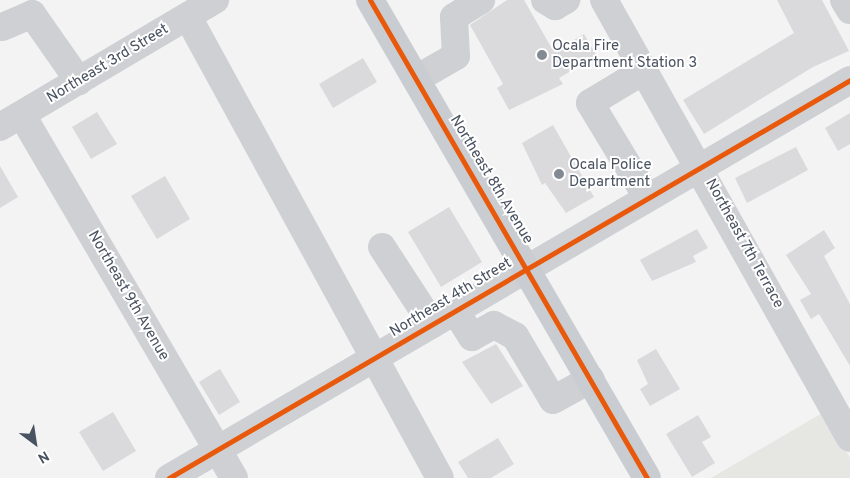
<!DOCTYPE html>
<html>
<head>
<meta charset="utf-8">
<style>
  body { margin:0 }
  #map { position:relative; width:850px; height:478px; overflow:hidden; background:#f3f3f3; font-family:Overpass,sans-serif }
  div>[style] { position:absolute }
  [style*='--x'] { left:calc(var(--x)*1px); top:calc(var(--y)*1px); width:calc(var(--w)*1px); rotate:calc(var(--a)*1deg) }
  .commercial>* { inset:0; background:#e6e6e2 }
  .building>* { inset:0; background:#dadadc }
  .minor>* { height:28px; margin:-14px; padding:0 14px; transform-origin:14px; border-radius:14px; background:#ced0d3 }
  .major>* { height:28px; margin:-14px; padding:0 14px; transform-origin:14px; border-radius:14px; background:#c9cdd1 }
  .cycleway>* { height:5px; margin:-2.5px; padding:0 2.5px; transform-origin:2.5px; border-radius:2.5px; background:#e8590c }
  .dots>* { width:14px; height:14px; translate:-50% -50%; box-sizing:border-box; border:2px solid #fff; border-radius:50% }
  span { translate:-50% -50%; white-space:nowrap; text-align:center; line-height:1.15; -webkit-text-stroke:4px #fff; paint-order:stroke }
  .poi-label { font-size:15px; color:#495260 }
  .left { translate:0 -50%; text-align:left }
  .street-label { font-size:15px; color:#495260 }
  .north { position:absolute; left:10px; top:418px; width:50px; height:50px; -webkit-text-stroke:4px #fff; paint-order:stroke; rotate:149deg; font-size:14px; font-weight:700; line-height:20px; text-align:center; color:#495260 }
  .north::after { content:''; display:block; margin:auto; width:18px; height:22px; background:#495260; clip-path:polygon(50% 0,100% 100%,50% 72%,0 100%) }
</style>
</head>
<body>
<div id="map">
  <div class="commercial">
    <i style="clip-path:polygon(824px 412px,850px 458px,850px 478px,711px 478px)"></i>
  </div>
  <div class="building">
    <i style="clip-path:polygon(507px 0,524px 0,554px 52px,584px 34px,597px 56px,559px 78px,563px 84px,509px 110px,497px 88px,503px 84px,470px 25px)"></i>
    <i style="clip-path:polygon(777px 0,822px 0,849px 51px,813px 67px,704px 134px,683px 100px,794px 33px)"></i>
    <i style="clip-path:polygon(363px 58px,377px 82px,333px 108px,319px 84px)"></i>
    <i style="clip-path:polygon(97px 112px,117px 144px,91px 159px,72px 127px)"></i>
    <i style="clip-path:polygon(850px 113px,850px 144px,838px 151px,825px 128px)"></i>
    <i style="clip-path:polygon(553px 125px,594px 197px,566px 213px,545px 183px,542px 185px,522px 143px)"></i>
    <i style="clip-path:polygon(796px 147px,808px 170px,747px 203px,735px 178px)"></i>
    <i style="clip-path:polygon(0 166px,18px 197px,0 208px)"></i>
    <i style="clip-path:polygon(165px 176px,190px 219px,157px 239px,131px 196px)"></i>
    <i style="clip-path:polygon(449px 207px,482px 262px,441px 287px,408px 232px)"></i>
    <i style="clip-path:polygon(697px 229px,708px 248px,693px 256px,696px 262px,652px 281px,640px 260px)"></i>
    <i style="clip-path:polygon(824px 230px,835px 248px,824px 256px,850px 304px,850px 366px,819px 314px,811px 319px,800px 300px,811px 294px,786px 255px)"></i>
    <i style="clip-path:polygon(496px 344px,523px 386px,491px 404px,462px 362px)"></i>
    <i style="clip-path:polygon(656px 349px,680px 389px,650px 406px,640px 389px,648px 384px,637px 360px)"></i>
    <i style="clip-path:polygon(220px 369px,240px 402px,219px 415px,199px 382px)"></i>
    <i style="clip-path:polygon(113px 412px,136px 451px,103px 471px,79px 432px)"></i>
    <i style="clip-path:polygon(698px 415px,711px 437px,702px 442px,715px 463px,692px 477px,666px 434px)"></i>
    <i style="clip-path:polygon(498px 438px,514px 464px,491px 478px,468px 478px,458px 462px)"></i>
  </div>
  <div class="minor">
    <i style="--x:545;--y:0;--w:12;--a:31"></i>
    <i style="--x:555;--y:6;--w:13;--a:-29"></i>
    <i style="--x:604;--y:0;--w:502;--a:60.68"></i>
    <i style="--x:844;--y:0;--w:12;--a:59"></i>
    <i style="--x:188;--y:17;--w:525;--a:61.34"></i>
    <i style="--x:2;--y:27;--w:33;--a:-23"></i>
    <i style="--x:32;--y:14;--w:82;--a:55"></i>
    <i style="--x:645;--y:70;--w:64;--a:149"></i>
    <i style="--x:590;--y:103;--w:110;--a:58.8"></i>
    <i style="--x:416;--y:79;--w:46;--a:-29.9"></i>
    <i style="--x:456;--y:56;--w:39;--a:-93"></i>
    <i style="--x:454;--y:17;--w:32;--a:-32"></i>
    <i style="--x:22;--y:115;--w:420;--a:59.7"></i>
    <i style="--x:0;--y:127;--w:250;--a:-30.6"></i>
    <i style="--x:382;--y:247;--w:92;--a:57"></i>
    <i style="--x:455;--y:310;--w:32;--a:58"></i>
    <i style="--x:472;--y:337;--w:25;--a:-29"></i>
    <i style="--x:494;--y:325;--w:24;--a:28"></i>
    <i style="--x:515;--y:336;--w:74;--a:59.3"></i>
    <i style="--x:553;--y:400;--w:43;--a:-28.9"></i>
    <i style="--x:169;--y:478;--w:789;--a:-30.3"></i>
  </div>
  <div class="major">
    <i style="--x:370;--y:0;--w:552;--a:59.91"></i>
  </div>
  <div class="cycleway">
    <i style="--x:370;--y:0;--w:552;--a:59.91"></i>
    <i style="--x:169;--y:478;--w:789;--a:-30.3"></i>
  </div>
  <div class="dots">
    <i style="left:542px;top:55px;background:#848a93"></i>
    <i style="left:559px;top:174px;background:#848a93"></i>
  </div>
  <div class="poi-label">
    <span class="left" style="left:552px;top:55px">Ocala Fire<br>Department Station 3</span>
    <span class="left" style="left:569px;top:174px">Ocala Police<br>Department</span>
  </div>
  <div class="street-label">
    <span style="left:108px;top:64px;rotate:-31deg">Northeast 3rd Street</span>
    <span style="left:491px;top:180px;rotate:59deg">Northeast 8th Avenue</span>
    <span style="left:744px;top:244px;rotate:61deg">Northeast 7th Terrace</span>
    <span style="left:128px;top:296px;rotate:60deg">Northeast 9th Avenue</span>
    <span style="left:451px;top:298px;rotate:-31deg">Northeast 4th Street</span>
  </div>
  <div class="north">N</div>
</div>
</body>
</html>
